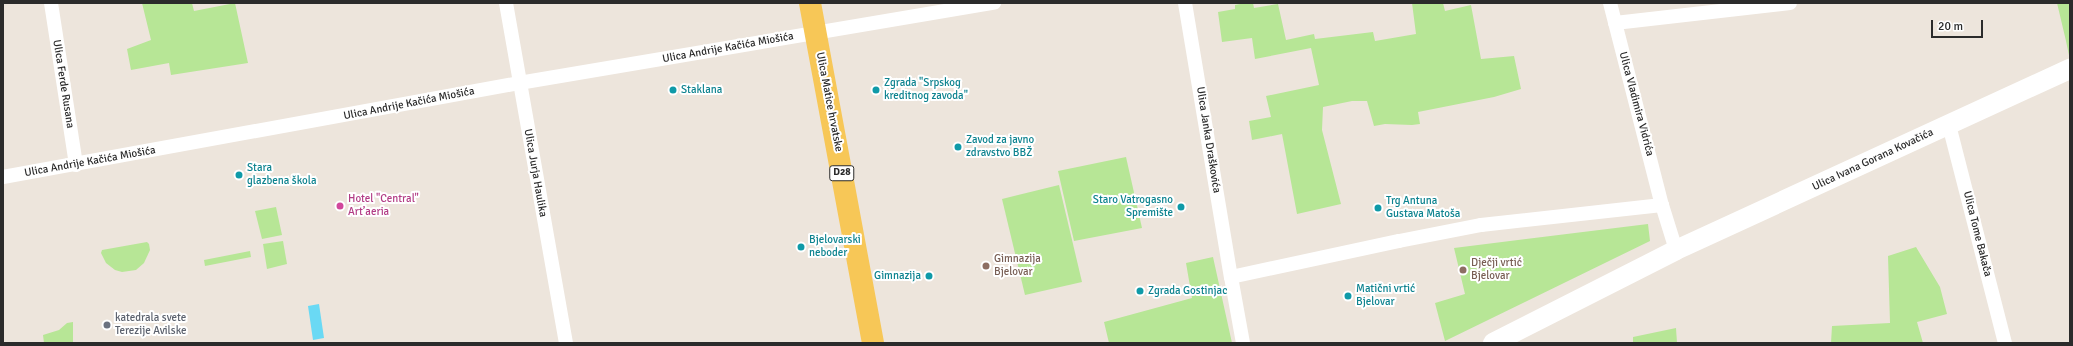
<!DOCTYPE html>
<html>
<head>
<meta charset="utf-8">
<style>
  body { margin:0 }
  #map { position:relative; width:2073px; height:346px; overflow:hidden; background:#ede5dc; font-family:Signika,sans-serif }
  div>[style] { position:absolute }
  [style*='--x'] { left:calc(var(--x)*1px); top:calc(var(--y)*1px); width:calc(var(--w)*1px); rotate:calc(var(--a)*1deg) }
  .green>* { inset:0; background:#b7e696 }
  .water>* { inset:0; background:#6ad9f4 }
  .street>* { height:14px; margin:-7px; padding:0 7px; transform-origin:7px; border-radius:7px; background:#fff }
  .secondary>* { height:20px; margin:-10px; padding:0 10px; transform-origin:10px; border-radius:10px; background:#fff }
  .primary>* { height:22px; margin:-11px; padding:0 11px; transform-origin:11px; border-radius:11px; background:#f7c757 }
  .dots>* { width:11px; height:11px; translate:-50% -50%; box-sizing:border-box; border:2px solid #fff; border-radius:50% }
  span { translate:-50% -50%; white-space:nowrap; text-align:center; line-height:1.15; -webkit-text-stroke:4px #fff; paint-order:stroke }
  .shield-label span { padding:1px 3px; background:#fff; border:1px solid; border-radius:3px; -webkit-text-stroke-width:0 }
  .shield-label { font-size:10px; color:#2b2b2b; font-weight:700 }
  .street-label { font-size:11px; color:#2b2b2b }
  .culture-label { font-size:11px; color:#0d838f }
  .left { translate:0 -50%; text-align:left }
  .right { translate:-100% -50%; text-align:right }
  .hotel-label { font-size:11px; color:#b23c85 }
  .education-label { font-size:11px; color:#785e54 }
  .worship-label { font-size:11px; color:#5b616d }
  .frame { position:absolute; inset:0; border:4px solid #2b2b2b; pointer-events:none }
  .scale { position:absolute; left:1931px; top:20px; width:52px; height:18px; box-sizing:border-box; border:2px solid #2b2b2b; border-top:0; padding-left:5px; font-size:12px; line-height:14px; white-space:nowrap; color:#2b2b2b; -webkit-text-stroke:3px #fff; paint-order:stroke }
</style>
</head>
<body>
<div id="map">
  <div class="green">
    <i style="clip-path:polygon(142px 3px,192px 3px,194px 11px,235px 3px,248px 63px,171px 75px,169px 63px,131px 70px,127px 49px,151px 40px)"></i>
    <i style="clip-path:polygon(1245px 3px,1253px 3px,1254px 8px,1278px 4px,1286px 40px,1314px 34px,1315px 39px,1373px 32px,1375px 41px,1416px 34px,1412px 3px,1443px 3px,1445px 11px,1471px 5px,1481px 59px,1514px 56px,1521px 89px,1494px 97px,1418px 112px,1420px 124px,1412px 125px,1385px 124px,1374px 126px,1367px 101px,1352px 101px,1323px 107px,1322px 130px,1341px 204px,1297px 214px,1282px 134px,1252px 140px,1249px 121px,1271px 117px,1266px 96px,1319px 85px,1311px 48px,1255px 59px,1252px 38px,1222px 42px,1218px 12px,1235px 9px,1235px 5px)"></i>
    <i style="clip-path:polygon(2057px 3px,2070px 3px,2070px 60px,2066px 41px)"></i>
    <i style="clip-path:polygon(1126px 157px,1142px 228px,1074px 241px,1058px 171px)"></i>
    <i style="clip-path:polygon(1059px 185px,1082px 282px,1025px 295px,1002px 199px)"></i>
    <i style="clip-path:polygon(276px 207px,282px 235px,262px 239px,255px 211px)"></i>
    <i style="clip-path:polygon(1648px 224px,1650px 241px,1445px 341px,1435px 303px,1465px 294px,1454px 248px)"></i>
    <i style="clip-path:polygon(283px 241px,287px 264px,267px 269px,263px 244px)"></i>
    <i style="clip-path:polygon(147px 242px,149px 244px,150px 250px,144px 263px,136px 270px,122px 272px,115px 270px,106px 263px,101px 253px,102px 250px)"></i>
    <i style="clip-path:polygon(1916px 247px,1940px 287px,1947px 314px,1917px 322px,1923px 343px,1831px 343px,1832px 326px,1890px 323px,1888px 256px)"></i>
    <i style="clip-path:polygon(250px 251px,251px 257px,205px 266px,204px 260px)"></i>
    <i style="clip-path:polygon(1213px 257px,1232px 343px,1109px 343px,1104px 322px,1192px 298px,1186px 263px)"></i>
    <i style="clip-path:polygon(73px 322px,73px 343px,44px 343px,43px 335px,59px 330px,67px 323px)"></i>
    <i style="clip-path:polygon(1676px 328px,1677px 343px,1633px 343px,1633px 337px)"></i>
  </div>
  <div class="water">
    <i style="clip-path:polygon(319px 304px,324px 338px,313px 340px,308px 306px)"></i>
  </div>
  <div class="street">
    <i style="--x:51;--y:3;--w:164;--a:81.2"></i>
    <i style="--x:506;--y:3;--w:345;--a:80"></i>
    <i style="--x:1185;--y:3;--w:278;--a:80.5"></i>
    <i style="--x:1610;--y:3;--w:209;--a:75.6"></i>
    <i style="--x:1662;--y:205;--w:47;--a:72.7"></i>
    <i style="--x:1615;--y:23;--w:176;--a:-6.5"></i>
    <i style="--x:1949;--y:125;--w:225;--a:75.6"></i>
    <i style="--x:3;--y:177;--w:524;--a:-10.32"></i>
    <i style="--x:519;--y:83;--w:482;--a:-9.6"></i>
    <i style="--x:1243;--y:343;--w:67;--a:-100.3"></i>
    <i style="--x:1231;--y:277;--w:172;--a:-12.1"></i>
    <i style="--x:1399;--y:241;--w:84;--a:-11"></i>
    <i style="--x:1481;--y:225;--w:182;--a:-6.3"></i>
  </div>
  <div class="secondary">
    <i style="--x:1493;--y:343;--w:205;--a:-26.9"></i>
    <i style="--x:1676;--y:250;--w:434;--a:-24.7"></i>
  </div>
  <div class="primary">
    <i style="--x:810;--y:3;--w:346;--a:79.5"></i>
  </div>
  <div class="dots">
    <i style="left:673px;top:90px;background:#0f9aa8"></i>
    <i style="left:876px;top:90px;background:#0f9aa8"></i>
    <i style="left:958px;top:147px;background:#0f9aa8"></i>
    <i style="left:239px;top:175px;background:#0f9aa8"></i>
    <i style="left:340px;top:206px;background:#d1479c"></i>
    <i style="left:1181px;top:207px;background:#0f9aa8"></i>
    <i style="left:1378px;top:208px;background:#0f9aa8"></i>
    <i style="left:801px;top:247px;background:#0f9aa8"></i>
    <i style="left:986px;top:266px;background:#8d6e63"></i>
    <i style="left:1463px;top:270px;background:#8d6e63"></i>
    <i style="left:929px;top:276px;background:#0f9aa8"></i>
    <i style="left:1140px;top:291px;background:#0f9aa8"></i>
    <i style="left:1348px;top:296px;background:#0f9aa8"></i>
    <i style="left:107px;top:325px;background:#6b7280"></i>
  </div>
  <div class="shield-label">
    <span style="left:842px;top:173px">D28</span>
  </div>
  <div class="street-label">
    <span style="left:728px;top:48px;rotate:-10deg">Ulica Andrije Kačića Miošića</span>
    <span style="left:63px;top:84px;rotate:81deg">Ulica Ferde Rusana</span>
    <span style="left:829px;top:102px;rotate:79deg">Ulica Matice hrvatske</span>
    <span style="left:409px;top:104px;rotate:-11deg">Ulica Andrije Kačića Miošića</span>
    <span style="left:1636px;top:104px;rotate:75deg">Ulica Vladimira Vidrića</span>
    <span style="left:1208px;top:140px;rotate:81deg">Ulica Janka Draškovića</span>
    <span style="left:1873px;top:160px;rotate:-25deg">Ulica Ivana Gorana Kovačića</span>
    <span style="left:90px;top:162px;rotate:-10deg">Ulica Andrije Kačića Miošića</span>
    <span style="left:535px;top:173px;rotate:80deg">Ulica Jurja Haulika</span>
    <span style="left:1977px;top:234px;rotate:76deg">Ulica Tome Bakača</span>
  </div>
  <div class="culture-label">
    <span class="left" style="left:884px;top:90px">Zgrada "Srpskog<br>kreditnog zavoda"</span>
    <span class="left" style="left:681px;top:90px">Staklana</span>
    <span class="left" style="left:966px;top:147px">Zavod za javno<br>zdravstvo BBŽ</span>
    <span class="left" style="left:247px;top:175px">Stara<br>glazbena škola</span>
    <span class="right" style="left:1173px;top:207px">Staro Vatrogasno<br>Spremište</span>
    <span class="left" style="left:1386px;top:208px">Trg Antuna<br>Gustava Matoša</span>
    <span class="left" style="left:809px;top:247px">Bjelovarski<br>neboder</span>
    <span class="right" style="left:921px;top:276px">Gimnazija</span>
    <span class="left" style="left:1356px;top:296px">Matični vrtić<br>Bjelovar</span>
    <span class="left" style="left:1148px;top:291px">Zgrada Gostinjac</span>
  </div>
  <div class="hotel-label">
    <span class="left" style="left:348px;top:206px">Hotel "Central"<br>Art’aeria</span>
  </div>
  <div class="education-label">
    <span class="left" style="left:994px;top:266px">Gimnazija<br>Bjelovar</span>
    <span class="left" style="left:1471px;top:270px">Dječji vrtić<br>Bjelovar</span>
  </div>
  <div class="worship-label">
    <span class="left" style="left:115px;top:325px">katedrala svete<br>Terezije Avilske</span>
  </div>
  <div class="frame"></div>
  <div class="scale">20 m</div>
</div>
</body>
</html>
